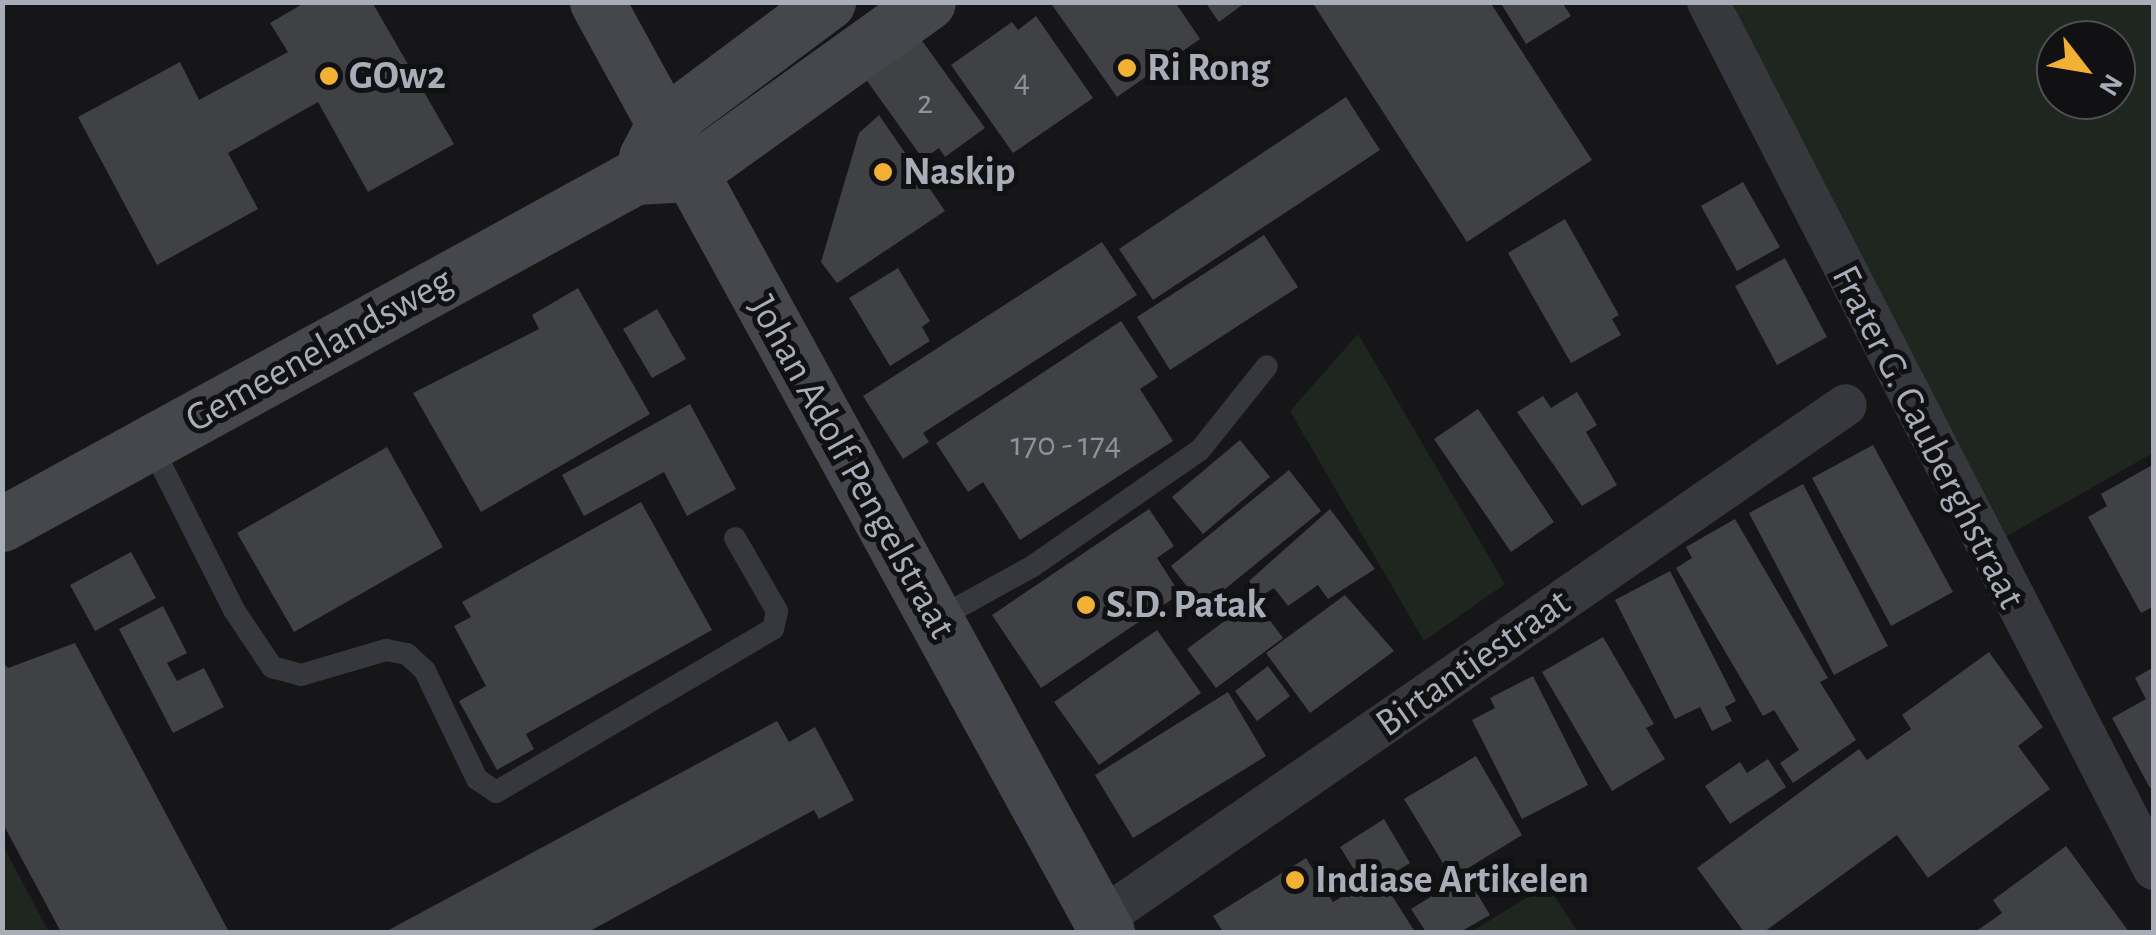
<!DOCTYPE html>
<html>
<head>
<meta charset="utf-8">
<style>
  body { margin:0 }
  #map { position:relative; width:2156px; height:935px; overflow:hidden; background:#161618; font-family:"Alegreya Sans",sans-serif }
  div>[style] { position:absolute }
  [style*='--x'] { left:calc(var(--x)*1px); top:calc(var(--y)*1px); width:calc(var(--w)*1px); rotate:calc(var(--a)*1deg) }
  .green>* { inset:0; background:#1e261f }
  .building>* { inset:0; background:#404145 }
  .service>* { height:22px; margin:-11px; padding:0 11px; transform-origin:11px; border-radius:11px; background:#37383d }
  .minor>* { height:42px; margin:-21px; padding:0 21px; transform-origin:21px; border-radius:21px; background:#37383d }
  .secondary>* { height:55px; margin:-27.5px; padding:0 27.5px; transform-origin:27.5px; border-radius:27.5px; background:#45474d }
  .dots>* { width:28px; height:28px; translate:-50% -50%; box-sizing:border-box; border:5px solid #111113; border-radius:50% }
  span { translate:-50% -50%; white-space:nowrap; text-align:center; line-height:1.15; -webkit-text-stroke:10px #111113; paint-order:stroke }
  .number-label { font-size:35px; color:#8e929b }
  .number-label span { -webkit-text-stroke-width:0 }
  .poi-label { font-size:40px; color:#a8adb8; font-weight:700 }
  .left { translate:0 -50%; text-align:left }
  .street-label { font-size:40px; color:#a8adb8 }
  .frame { position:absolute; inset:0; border:5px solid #a8adb8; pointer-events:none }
  .north { position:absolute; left:2036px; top:20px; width:100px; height:100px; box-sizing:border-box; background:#111113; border:2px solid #4d4f55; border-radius:50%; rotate:121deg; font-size:28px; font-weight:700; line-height:40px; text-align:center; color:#a8adb8 }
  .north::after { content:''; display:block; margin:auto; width:35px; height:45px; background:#f2b134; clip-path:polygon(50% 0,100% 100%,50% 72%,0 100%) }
</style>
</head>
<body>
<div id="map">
  <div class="green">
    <i style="clip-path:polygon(evenodd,1732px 3px,2153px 3px,2153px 453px,2005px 537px,1732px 3px,2056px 40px,2116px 40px,2116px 100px,2056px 100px,2056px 40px)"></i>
    <i style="clip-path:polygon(1358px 334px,1505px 584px,1424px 641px,1290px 411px)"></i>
    <i style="clip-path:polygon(2px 846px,3px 846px,49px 932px,3px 932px)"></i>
    <i style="clip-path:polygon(1547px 885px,1578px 932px,1471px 932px)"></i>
  </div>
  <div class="building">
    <i style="clip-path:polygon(306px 2px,372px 2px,454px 144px,368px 192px,318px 102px,228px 153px,258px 209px,157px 265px,78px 117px,180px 62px,199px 100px,288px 52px,270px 23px)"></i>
    <i style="clip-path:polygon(1050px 2px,1175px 2px,1200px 39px,1117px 97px)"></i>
    <i style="clip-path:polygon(1205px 2px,1246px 2px,1219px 22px)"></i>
    <i style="clip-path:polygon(1312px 2px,1490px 2px,1592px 160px,1467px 242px)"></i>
    <i style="clip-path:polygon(1500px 2px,1562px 2px,1571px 16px,1526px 44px)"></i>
    <i style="clip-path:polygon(1036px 16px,1093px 98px,1013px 153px,951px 65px,1012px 22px,1018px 30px)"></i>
    <i style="clip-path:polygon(920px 38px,985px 128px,945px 157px,939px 148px,923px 159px,865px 78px)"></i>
    <i style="clip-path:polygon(1346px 97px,1380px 150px,1153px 300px,1119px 249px)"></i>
    <i style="clip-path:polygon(879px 115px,945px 211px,837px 283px,821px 262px,859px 133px)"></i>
    <i style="clip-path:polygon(1743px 182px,1780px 247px,1737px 271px,1701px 206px)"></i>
    <i style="clip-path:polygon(1565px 219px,1619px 315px,1612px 319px,1621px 335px,1571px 363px,1508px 253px)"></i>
    <i style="clip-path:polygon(1264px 235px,1298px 287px,1170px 370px,1137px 317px)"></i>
    <i style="clip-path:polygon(1102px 242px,1137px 295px,923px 433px,929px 442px,903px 459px,863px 396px)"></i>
    <i style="clip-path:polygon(1785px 258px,1827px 337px,1777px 365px,1735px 286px)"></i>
    <i style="clip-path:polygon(898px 268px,930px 321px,922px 327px,930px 341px,890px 366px,849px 298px)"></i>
    <i style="clip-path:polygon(578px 288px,650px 414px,481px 512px,413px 393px,539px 329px,532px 315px)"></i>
    <i style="clip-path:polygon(657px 309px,686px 359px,652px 378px,623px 329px)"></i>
    <i style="clip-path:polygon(1121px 321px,1158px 377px,1140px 389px,1173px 441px,1020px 540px,983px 482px,968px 492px,936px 443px)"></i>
    <i style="clip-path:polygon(1577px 392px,1597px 425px,1586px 432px,1617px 485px,1582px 506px,1517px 412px,1543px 396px,1551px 408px)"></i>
    <i style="clip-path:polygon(690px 404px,736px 489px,687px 516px,664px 472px,584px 516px,562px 475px)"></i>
    <i style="clip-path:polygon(1478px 409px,1554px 522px,1511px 552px,1434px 439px)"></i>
    <i style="clip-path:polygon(1240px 440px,1270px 477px,1203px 534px,1172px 497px)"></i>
    <i style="clip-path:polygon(1873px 445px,1953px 592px,1891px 626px,1812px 478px)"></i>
    <i style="clip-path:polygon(387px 447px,443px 547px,294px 632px,237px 533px)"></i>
    <i style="clip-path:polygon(2154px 464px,2154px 606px,2141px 613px,2088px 517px,2107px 506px,2101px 494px)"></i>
    <i style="clip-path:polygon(1289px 470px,1321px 511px,1203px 607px,1171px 566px)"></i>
    <i style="clip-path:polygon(1803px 484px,1888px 646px,1834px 675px,1749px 513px)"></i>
    <i style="clip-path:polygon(641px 502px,712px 630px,526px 734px,534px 749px,497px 770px,459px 701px,486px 686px,454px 626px,471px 617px,462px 602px)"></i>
    <i style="clip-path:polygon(1149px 509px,1174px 546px,1157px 558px,1180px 594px,1041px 688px,992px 615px)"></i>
    <i style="clip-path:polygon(1330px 509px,1375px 569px,1328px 599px,1318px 585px,1288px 606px,1274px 588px,1261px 596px,1249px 581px)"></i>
    <i style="clip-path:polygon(1735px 519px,1828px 678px,1820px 682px,1856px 740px,1793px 783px,1780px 763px,1799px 750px,1774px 710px,1763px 716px,1676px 568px,1692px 558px,1686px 547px)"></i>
    <i style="clip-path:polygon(131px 552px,156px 598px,95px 631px,70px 585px)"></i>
    <i style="clip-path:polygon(1670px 571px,1736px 701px,1725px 707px,1732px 721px,1712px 731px,1700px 707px,1675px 719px,1615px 600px)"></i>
    <i style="clip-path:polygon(1345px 595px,1394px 651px,1310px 713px,1266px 653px)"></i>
    <i style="clip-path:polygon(1254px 599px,1283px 638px,1216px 688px,1187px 649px)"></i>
    <i style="clip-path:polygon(163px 606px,187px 653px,167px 663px,177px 681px,204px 668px,224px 707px,173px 733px,119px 629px)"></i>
    <i style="clip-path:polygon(1157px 630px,1201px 693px,1099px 765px,1054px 702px)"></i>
    <i style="clip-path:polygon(1603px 637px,1654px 724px,1646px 728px,1665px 759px,1612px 791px,1542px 672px)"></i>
    <i style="clip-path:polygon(75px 643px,229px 932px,61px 932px,2px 822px,2px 661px,8px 668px)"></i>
    <i style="clip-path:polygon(1989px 652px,2043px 727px,2018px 746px,2050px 789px,1928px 878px,1897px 835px,1764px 932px,1744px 932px,1697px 868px,1859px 749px,1867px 760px,1911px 729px,1902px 715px)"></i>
    <i style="clip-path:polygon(1268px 666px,1290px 696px,1257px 721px,1235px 691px)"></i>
    <i style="clip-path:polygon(2154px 667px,2154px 786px,2150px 788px,2112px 718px,2146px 699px,2135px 678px)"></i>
    <i style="clip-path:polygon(1533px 676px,1588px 785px,1522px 819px,1472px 720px,1495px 708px,1490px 698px)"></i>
    <i style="clip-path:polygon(1228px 692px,1266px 756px,1133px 838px,1095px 775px)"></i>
    <i style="clip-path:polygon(777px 721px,789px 742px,815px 727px,854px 800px,819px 819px,814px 810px,588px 932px,385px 932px)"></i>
    <i style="clip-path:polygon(1476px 756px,1522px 835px,1452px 878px,1404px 799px)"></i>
    <i style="clip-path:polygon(1768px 759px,1786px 787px,1730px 824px,1705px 786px,1740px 762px,1747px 773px)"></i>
    <i style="clip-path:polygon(1384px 819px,1410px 863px,1382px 880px,1415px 932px,1223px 932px,1213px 916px,1306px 858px,1333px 902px,1363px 884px,1340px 847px)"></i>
    <i style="clip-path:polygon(2066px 846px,2129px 932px,1975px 932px,2002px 913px,1993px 900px)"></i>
    <i style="clip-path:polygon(1466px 875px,1490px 915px,1460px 932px,1426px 932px,1411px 909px)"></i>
  </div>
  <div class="service">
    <i style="--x:150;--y:443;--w:187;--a:63.3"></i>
    <i style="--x:234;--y:610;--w:69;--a:56.3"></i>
    <i style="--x:272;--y:667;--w:30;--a:15"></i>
    <i style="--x:301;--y:675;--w:89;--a:-16.4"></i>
    <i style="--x:386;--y:650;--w:21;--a:11"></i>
    <i style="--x:407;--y:654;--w:25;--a:43"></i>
    <i style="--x:425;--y:671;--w:120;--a:64.3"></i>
    <i style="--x:477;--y:779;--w:23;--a:34"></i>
    <i style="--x:496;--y:792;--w:321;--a:-30.5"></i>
    <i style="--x:773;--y:629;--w:18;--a:-77"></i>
    <i style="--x:777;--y:611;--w:84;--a:-119.9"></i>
    <i style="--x:937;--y:619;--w:110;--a:-28.9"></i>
    <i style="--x:1033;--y:566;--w:203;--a:-34.8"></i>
    <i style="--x:1200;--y:450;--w:107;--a:-51.4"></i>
  </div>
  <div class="minor">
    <i style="--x:1708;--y:2;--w:975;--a:62.78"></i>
    <i style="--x:1100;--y:920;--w:906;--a:-34.62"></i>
  </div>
  <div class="secondary">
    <i style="--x:597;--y:2;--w:1061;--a:61.26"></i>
    <i style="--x:646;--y:157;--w:36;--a:-62"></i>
    <i style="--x:663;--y:125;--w:206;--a:-36.7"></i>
    <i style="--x:2;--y:524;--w:722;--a:-28.73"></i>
    <i style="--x:635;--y:177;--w:54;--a:-3.2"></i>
    <i style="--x:689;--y:174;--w:294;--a:-35.7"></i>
  </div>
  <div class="dots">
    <i style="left:1127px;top:68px;background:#f2b134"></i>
    <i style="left:329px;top:76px;background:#f2b134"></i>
    <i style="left:883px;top:172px;background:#f2b134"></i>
    <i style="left:1086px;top:605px;background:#f2b134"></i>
    <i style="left:1295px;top:880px;background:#f2b134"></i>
  </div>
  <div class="number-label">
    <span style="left:1022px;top:82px">4</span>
    <span style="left:925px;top:103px">2</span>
    <span style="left:1066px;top:445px">170 - 174</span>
  </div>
  <div class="poi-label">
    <span class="left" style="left:1147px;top:68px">Ri Rong</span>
    <span class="left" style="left:349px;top:76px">GOw2</span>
    <span class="left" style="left:903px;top:172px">Naskip</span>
    <span class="left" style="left:1106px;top:605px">S.D. Patak</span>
    <span class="left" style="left:1315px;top:880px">Indiase Artikelen</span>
  </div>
  <div class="street-label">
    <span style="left:319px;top:350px;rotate:-29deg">Gemeenelandsweg</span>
    <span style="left:1928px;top:437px;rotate:63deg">Frater G. Cauberghstraat</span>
    <span style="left:852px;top:467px;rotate:61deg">Johan Adolf Pengelstraat</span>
    <span style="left:1473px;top:663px;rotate:-35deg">Birtantiestraat</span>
  </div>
  <div class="frame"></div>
  <div class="north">N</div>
</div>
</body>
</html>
